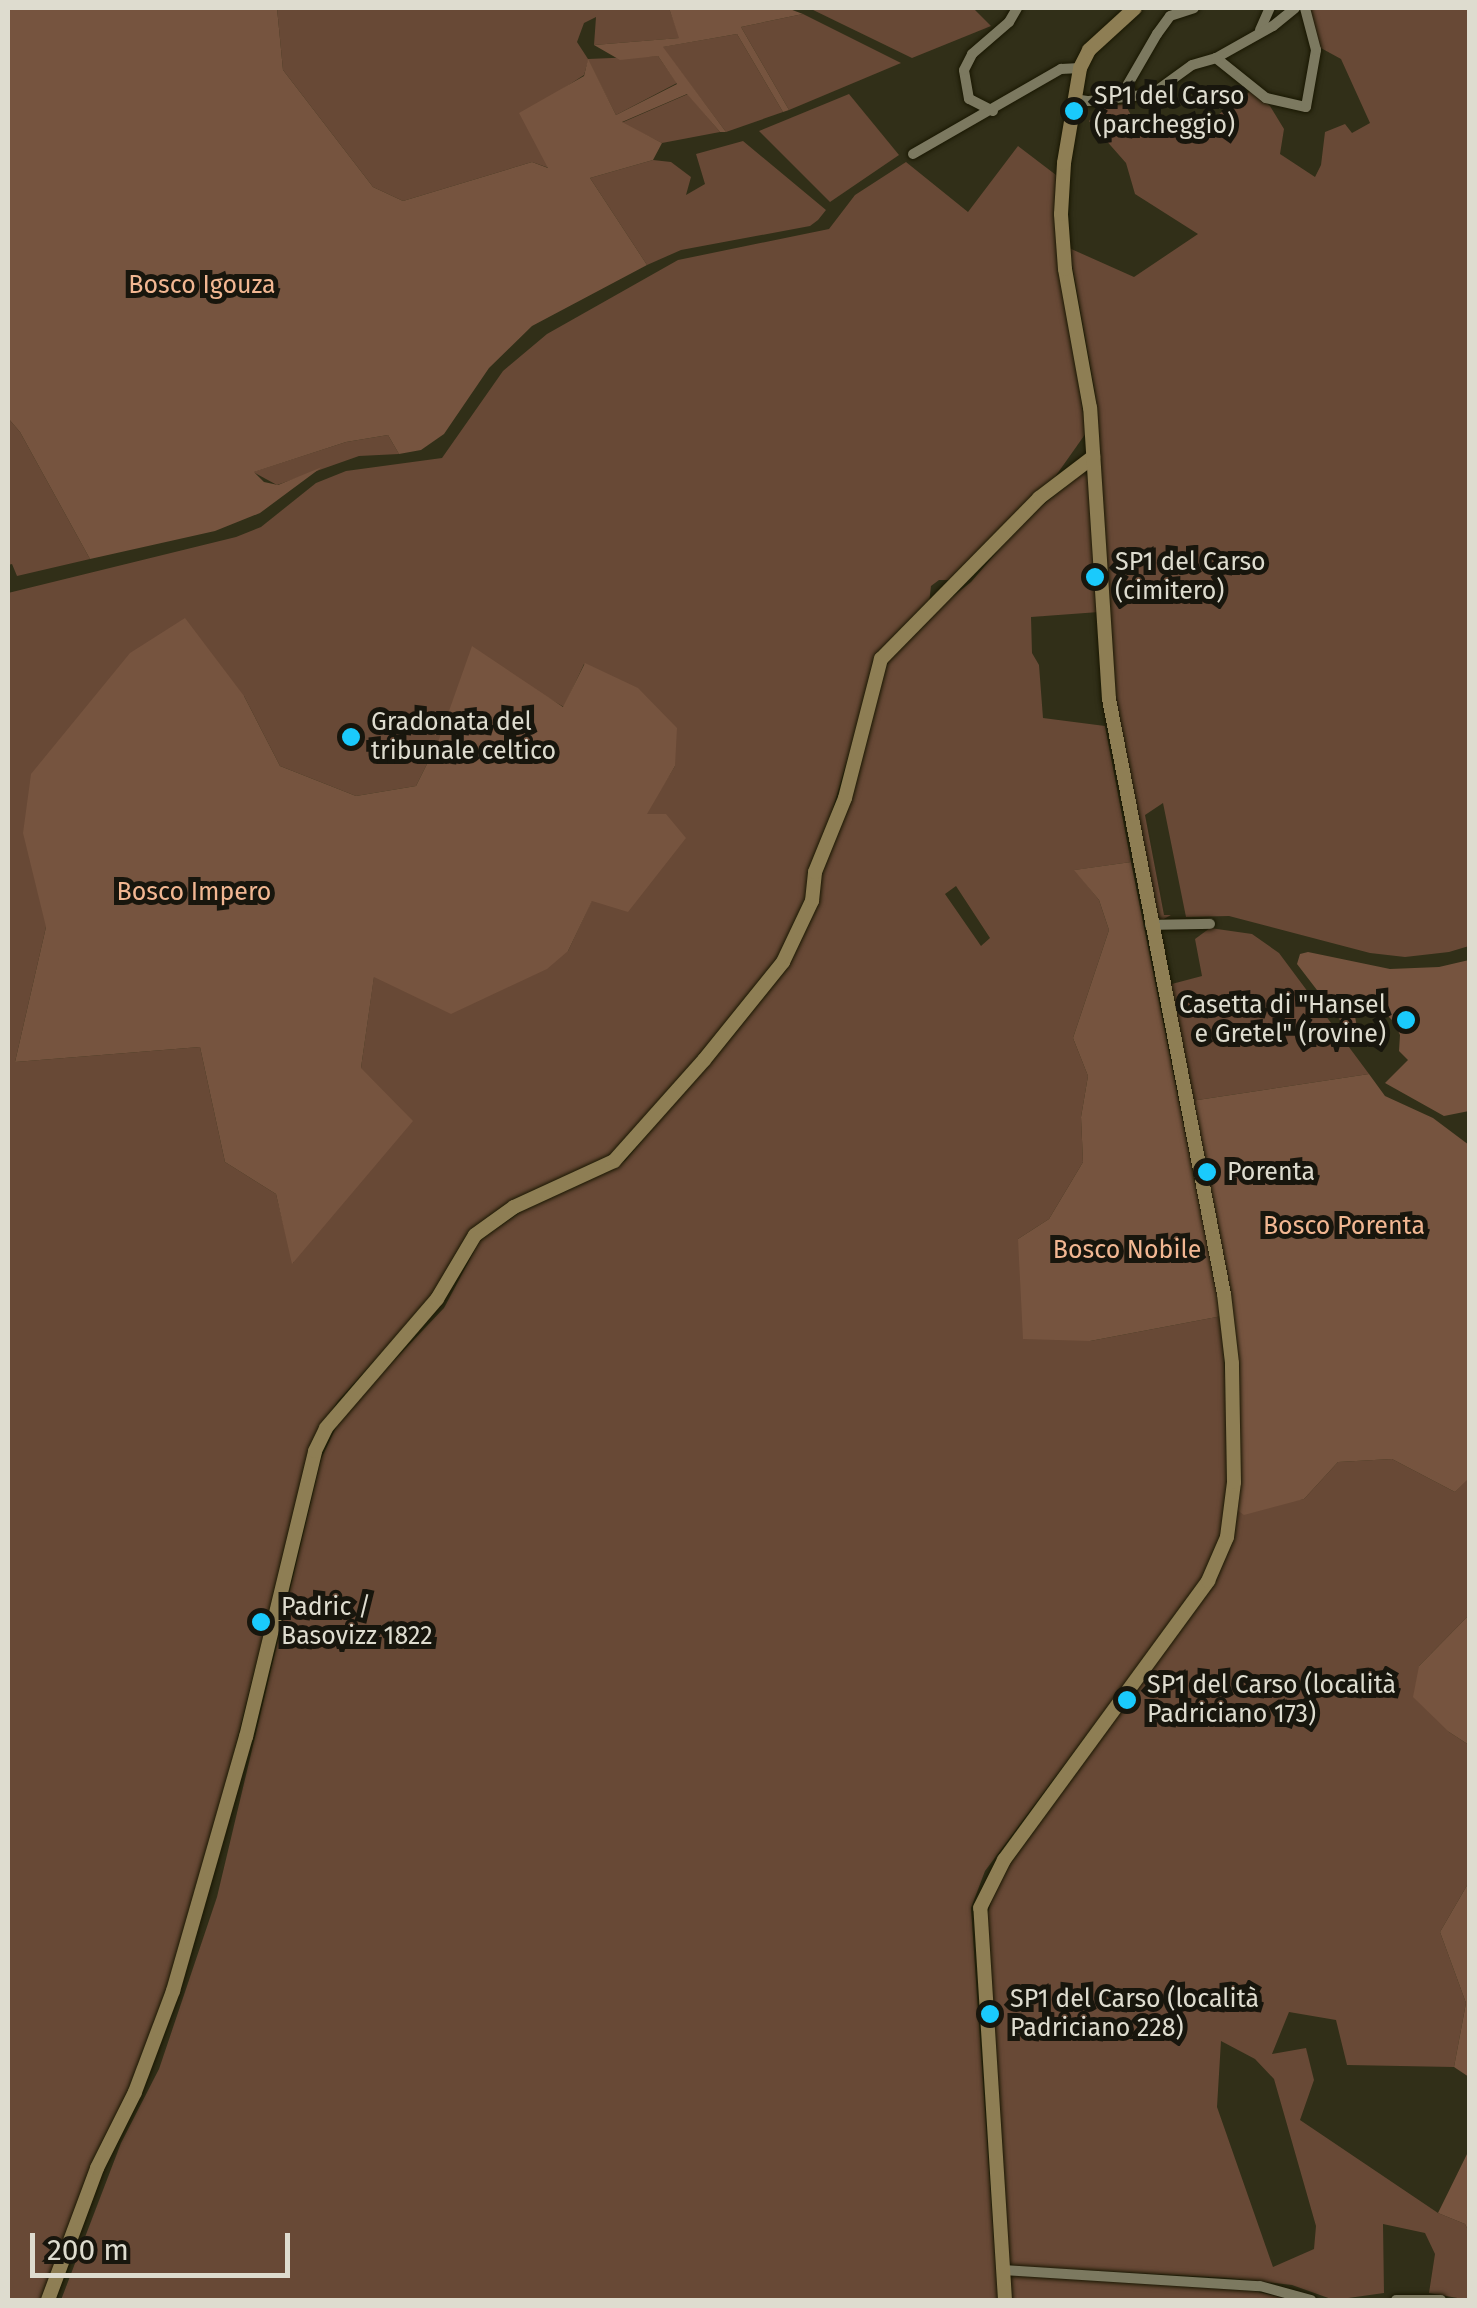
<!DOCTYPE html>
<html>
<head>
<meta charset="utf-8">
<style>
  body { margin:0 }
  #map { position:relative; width:1477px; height:2308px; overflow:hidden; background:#312f18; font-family:"Fira Sans",sans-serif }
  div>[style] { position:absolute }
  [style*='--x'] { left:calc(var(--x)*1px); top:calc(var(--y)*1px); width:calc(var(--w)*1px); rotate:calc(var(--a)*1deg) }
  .green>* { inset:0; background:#684936 }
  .forest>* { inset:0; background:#76543f }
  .roads { filter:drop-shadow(0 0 2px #191702) drop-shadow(0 0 2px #191702) }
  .street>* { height:10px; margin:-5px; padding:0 5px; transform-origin:5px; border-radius:5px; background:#7c7960 }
  .secondary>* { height:14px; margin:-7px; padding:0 7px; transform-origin:7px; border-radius:7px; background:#8e7e54 }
  .dots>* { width:28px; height:28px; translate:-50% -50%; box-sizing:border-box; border:5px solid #18160d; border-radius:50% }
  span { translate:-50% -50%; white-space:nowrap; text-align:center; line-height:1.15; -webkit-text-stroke:10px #18160d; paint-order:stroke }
  .poi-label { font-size:25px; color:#dedccf }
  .left { translate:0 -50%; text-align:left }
  .right { translate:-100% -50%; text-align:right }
  .park-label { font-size:25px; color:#f2b792 }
  .frame { position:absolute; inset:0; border:10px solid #dedccf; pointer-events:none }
  .scale { position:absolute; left:30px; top:2233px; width:260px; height:45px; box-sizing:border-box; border:5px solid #dedccf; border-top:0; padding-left:12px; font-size:30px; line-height:35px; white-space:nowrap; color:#dedccf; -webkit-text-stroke:8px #18160d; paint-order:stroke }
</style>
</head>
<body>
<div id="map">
  <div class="green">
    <i style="clip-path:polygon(277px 8px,669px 8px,680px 38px,594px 45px,596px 17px,584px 23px,577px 42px,588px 59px,658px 56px,677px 83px,616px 115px,588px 61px,584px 75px,558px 92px,549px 168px,532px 162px,403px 201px,373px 187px,283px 70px)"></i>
    <i style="clip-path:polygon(809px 8px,973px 8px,991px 26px,912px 58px)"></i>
    <i style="clip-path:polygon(1308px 8px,1469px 10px,1469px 946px,1449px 952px,1405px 957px,1370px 953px,1229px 916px,1186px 917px,1163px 803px,1145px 815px,1164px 915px,1171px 915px,1162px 920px,1155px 918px,1117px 718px,1095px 393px,1069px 248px,1134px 277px,1198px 234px,1135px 194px,1126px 163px,1089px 121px,1105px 106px,1125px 104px,1132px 117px,1207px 123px,1252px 90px,1270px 106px,1284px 129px,1280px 154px,1315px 177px,1321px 165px,1325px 132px,1345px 124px,1352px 133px,1370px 123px,1341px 59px,1319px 47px)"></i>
    <i style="clip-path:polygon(803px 14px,901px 63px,789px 110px,741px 27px)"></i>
    <i style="clip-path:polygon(737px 34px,783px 112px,726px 132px,662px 47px)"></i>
    <i style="clip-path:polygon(688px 94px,720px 132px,662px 143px,621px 123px)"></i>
    <i style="clip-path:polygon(849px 94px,899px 155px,830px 202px,759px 131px)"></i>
    <i style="clip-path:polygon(743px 141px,826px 210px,818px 220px,810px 226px,681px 250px,647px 265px,590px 178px,653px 160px,671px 162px,691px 177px,686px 195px,705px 184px,696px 154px)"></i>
    <i style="clip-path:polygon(evenodd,1018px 146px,1056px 175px,1057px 239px,1086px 433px,1050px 484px,958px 580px,939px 580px,931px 586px,929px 604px,878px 656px,802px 913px,782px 954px,710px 1048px,610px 1156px,508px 1203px,470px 1233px,433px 1296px,338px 1401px,319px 1430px,308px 1458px,197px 1900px,149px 2039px,43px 2300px,8px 2300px,8px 593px,236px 537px,261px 527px,316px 483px,346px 471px,442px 458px,503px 371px,547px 334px,678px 260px,829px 229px,855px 195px,906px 162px,968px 212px,1018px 146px,584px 664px,675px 766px,592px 900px,568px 951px,374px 976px,361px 1068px,293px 1263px,276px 1194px,225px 1162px,200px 1047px,15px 1062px,46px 927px,244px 696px,280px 766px,356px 796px,416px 786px,438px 742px,525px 685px,564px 707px,584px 664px)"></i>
    <i style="clip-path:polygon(8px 418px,20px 432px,90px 559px,17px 576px,12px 564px,8px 565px)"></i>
    <i style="clip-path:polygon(388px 435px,399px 454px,359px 456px,277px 485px,253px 472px,346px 442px)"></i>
    <i style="clip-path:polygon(evenodd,1089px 468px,1099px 612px,1031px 617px,1032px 653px,1039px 665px,1043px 718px,1105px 726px,1131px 862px,1075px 870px,1099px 900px,1109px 930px,1073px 1038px,1088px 1076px,1081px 1117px,1083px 1162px,1049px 1219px,1018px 1239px,1090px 1341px,1222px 1316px,1230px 1479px,1223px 1533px,1199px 1585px,985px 1871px,971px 1908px,998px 2300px,61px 2300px,121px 2143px,159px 2069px,217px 1897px,321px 1459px,342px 1415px,444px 1308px,480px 1240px,536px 1201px,625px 1161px,789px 963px,819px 900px,820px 874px,883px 667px,932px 613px,971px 582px,1026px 518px,1089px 468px,956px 886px,990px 938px,981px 946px,945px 894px,956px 886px)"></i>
    <i style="clip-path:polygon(1210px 928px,1252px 934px,1279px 953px,1369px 1074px,1191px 1101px,1168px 985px,1202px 976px,1195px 939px)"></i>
    <i style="clip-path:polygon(evenodd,1392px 1459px,1455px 1492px,1469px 1477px,1469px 1615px,1419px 1666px,1449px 1732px,1469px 1745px,1469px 1882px,1440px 1932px,1466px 2003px,1454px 2067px,1347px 2065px,1336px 2020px,1289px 2012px,1272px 2054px,1306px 2048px,1314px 2080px,1300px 2120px,1438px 2213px,1465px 2224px,1469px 2232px,1469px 2300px,1429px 2293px,1435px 2254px,1425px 2233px,1383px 2224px,1384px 2293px,1334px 2300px,1292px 2285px,1228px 2278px,1009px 2266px,988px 1965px,987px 1916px,997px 1882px,1212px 1585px,1228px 1552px,1237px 1510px,1304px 1499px,1338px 1462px,1392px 1459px,1221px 2041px,1255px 2059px,1274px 2079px,1316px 2226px,1314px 2249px,1273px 2267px,1217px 2107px,1221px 2041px)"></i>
    <i style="clip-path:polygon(1010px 2274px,1254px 2291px,1293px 2300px,1011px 2300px)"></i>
  </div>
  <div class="forest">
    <i style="clip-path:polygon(8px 8px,277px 8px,283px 70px,373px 187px,403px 201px,532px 162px,548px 168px,519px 113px,584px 76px,588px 59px,616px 115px,677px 84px,658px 56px,620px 60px,594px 45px,679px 38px,669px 8px,787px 8px,803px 14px,741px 27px,789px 110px,783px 112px,737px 34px,663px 47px,726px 132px,720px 132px,687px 94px,622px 122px,662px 143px,653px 160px,590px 178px,647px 265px,532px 326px,489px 368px,444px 434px,421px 450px,399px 454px,388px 435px,346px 442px,254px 472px,264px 482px,278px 485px,322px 467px,260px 513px,215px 531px,90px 559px,20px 432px,8px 418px)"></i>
    <i style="clip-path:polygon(185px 618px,244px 696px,280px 766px,356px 796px,416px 786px,438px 742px,472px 646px,563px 707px,585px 663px,638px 688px,677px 728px,675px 766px,647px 814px,666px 814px,686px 838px,628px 912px,592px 901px,568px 951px,547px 969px,451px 1014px,374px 977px,361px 1068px,413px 1121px,292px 1264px,276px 1194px,225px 1162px,200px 1047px,15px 1062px,46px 927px,23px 833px,31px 774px,130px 653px)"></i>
    <i style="clip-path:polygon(1131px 862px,1222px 1316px,1090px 1341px,1023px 1339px,1018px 1239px,1049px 1219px,1083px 1162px,1081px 1117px,1088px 1076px,1073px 1038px,1109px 930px,1099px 900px,1074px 870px)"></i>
    <i style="clip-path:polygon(1308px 952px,1390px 969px,1439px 967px,1469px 960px,1469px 1111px,1444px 1116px,1385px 1083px,1408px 1060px,1399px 1051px,1400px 1035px,1394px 1022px,1382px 1010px,1352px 998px,1358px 1034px,1353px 1037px,1297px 964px,1300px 954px)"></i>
    <i style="clip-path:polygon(1369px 1074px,1385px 1096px,1433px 1118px,1469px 1145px,1470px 1477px,1455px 1492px,1392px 1459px,1338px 1462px,1304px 1499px,1244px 1515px,1237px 1510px,1222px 1255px,1191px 1101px)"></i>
    <i style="clip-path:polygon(1469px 1615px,1469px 1745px,1449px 1732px,1413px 1697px,1419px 1666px)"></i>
    <i style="clip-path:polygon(1469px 1882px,1469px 2077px,1454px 2067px,1466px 2003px,1440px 1932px)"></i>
    <i style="clip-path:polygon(1469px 2150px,1469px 2232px,1465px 2224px,1438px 2213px)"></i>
  </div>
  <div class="roads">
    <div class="street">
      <i style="--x:1260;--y:30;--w:24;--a:-66"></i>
      <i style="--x:1216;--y:58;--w:64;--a:38.7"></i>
      <i style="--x:1266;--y:98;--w:41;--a:12.7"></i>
      <i style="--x:1306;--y:107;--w:58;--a:-80"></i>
      <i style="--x:1316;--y:50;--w:43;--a:-104.7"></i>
      <i style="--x:1131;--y:95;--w:11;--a:-105"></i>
      <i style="--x:1128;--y:84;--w:58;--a:-59.9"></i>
      <i style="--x:1157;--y:34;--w:22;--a:-54"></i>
      <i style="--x:1170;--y:16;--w:25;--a:-18"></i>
      <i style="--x:1074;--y:99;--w:15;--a:8"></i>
      <i style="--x:1089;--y:101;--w:63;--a:-6.3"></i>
      <i style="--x:1152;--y:94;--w:49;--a:-35.9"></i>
      <i style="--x:1192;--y:65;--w:25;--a:-16"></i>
      <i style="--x:1216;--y:58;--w:65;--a:-29.3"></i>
      <i style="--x:1273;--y:26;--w:28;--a:-39"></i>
      <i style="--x:993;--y:111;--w:27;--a:-153"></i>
      <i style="--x:969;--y:99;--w:29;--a:-100"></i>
      <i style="--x:964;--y:70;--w:18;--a:-63"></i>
      <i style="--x:972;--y:54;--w:49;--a:-40.9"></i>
      <i style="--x:1009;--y:22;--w:16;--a:-60"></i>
      <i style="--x:913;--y:154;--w:171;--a:-29.9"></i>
      <i style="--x:1061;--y:69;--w:19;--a:-3"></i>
      <i style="--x:1150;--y:925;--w:60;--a:-1"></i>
      <i style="--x:1003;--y:2270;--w:257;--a:3.6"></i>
      <i style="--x:1260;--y:2286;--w:53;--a:15.4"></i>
      <i style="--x:1396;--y:2300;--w:45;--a:0"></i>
    </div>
    <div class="secondary">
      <i style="--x:48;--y:2300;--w:141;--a:-69.6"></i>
      <i style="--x:97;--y:2168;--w:85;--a:-63.4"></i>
      <i style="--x:135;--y:2092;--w:108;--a:-69.4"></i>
      <i style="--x:173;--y:1991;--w:264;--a:-74"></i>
      <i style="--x:246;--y:1737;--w:294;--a:-76.4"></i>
      <i style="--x:315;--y:1451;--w:25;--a:-64"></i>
      <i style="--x:326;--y:1428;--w:170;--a:-49.3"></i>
      <i style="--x:437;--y:1299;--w:74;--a:-59.3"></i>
      <i style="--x:475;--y:1235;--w:48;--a:-35.7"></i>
      <i style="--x:514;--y:1207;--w:110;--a:-24.7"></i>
      <i style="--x:614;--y:1161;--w:135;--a:-48.3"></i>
      <i style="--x:704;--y:1060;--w:126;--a:-51.1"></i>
      <i style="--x:783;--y:962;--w:68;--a:-64.6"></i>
      <i style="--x:812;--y:901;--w:29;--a:-84"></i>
      <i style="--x:815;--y:872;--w:80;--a:-67.9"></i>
      <i style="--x:845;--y:798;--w:144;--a:-75.5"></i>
      <i style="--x:881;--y:659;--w:226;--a:-45.5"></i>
      <i style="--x:1039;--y:498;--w:68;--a:-37.2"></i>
      <i style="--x:1005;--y:2300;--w:393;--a:-93.6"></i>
      <i style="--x:980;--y:1908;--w:54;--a:-63.4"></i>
      <i style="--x:1004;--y:1860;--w:346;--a:-53.8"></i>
      <i style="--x:1208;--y:1581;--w:48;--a:-66.6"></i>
      <i style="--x:1227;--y:1537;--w:55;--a:-82.7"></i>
      <i style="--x:1234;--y:1482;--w:119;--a:-91"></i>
      <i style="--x:1232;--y:1363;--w:69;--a:-96.6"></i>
      <i style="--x:1224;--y:1294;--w:606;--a:-100.94"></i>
      <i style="--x:1109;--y:699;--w:292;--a:-93.7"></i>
      <i style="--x:1090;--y:408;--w:141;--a:-100.2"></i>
      <i style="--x:1065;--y:269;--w:55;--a:-94.2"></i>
      <i style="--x:1061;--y:214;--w:51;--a:-86.6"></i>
      <i style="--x:1064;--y:163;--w:96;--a:-80.4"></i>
      <i style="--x:1080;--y:68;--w:20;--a:-63"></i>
      <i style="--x:1089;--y:50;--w:62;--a:-42.4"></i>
    </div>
  </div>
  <div class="dots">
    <i style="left:1074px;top:111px;background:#1acafc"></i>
    <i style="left:1095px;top:577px;background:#1acafc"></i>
    <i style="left:351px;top:737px;background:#1acafc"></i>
    <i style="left:1406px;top:1020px;background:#1acafc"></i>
    <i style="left:1207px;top:1172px;background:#1acafc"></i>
    <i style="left:261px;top:1622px;background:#1acafc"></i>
    <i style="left:1127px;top:1700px;background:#1acafc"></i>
    <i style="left:990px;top:2014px;background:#1acafc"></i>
  </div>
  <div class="poi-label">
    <span class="left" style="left:1094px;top:111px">SP1 del Carso<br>(parcheggio)</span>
    <span class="left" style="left:1115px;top:577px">SP1 del Carso<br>(cimitero)</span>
    <span class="left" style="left:371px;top:737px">Gradonata del<br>tribunale celtico</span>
    <span class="right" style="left:1386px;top:1020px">Casetta di "Hansel<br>e Gretel" (rovine)</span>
    <span class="left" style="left:1227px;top:1172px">Porenta</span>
    <span class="left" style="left:281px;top:1622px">Padric /<br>Basovizz 1822</span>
    <span class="left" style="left:1147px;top:1700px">SP1 del Carso (località<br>Padriciano 173)</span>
    <span class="left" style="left:1010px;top:2014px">SP1 del Carso (località<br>Padriciano 228)</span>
  </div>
  <div class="park-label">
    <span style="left:202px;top:285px">Bosco Igouza</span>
    <span style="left:194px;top:892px">Bosco Impero</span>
    <span style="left:1344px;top:1226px">Bosco Porenta</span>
    <span style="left:1127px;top:1250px">Bosco Nobile</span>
  </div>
  <div class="frame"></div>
  <div class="scale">200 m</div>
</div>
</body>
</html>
